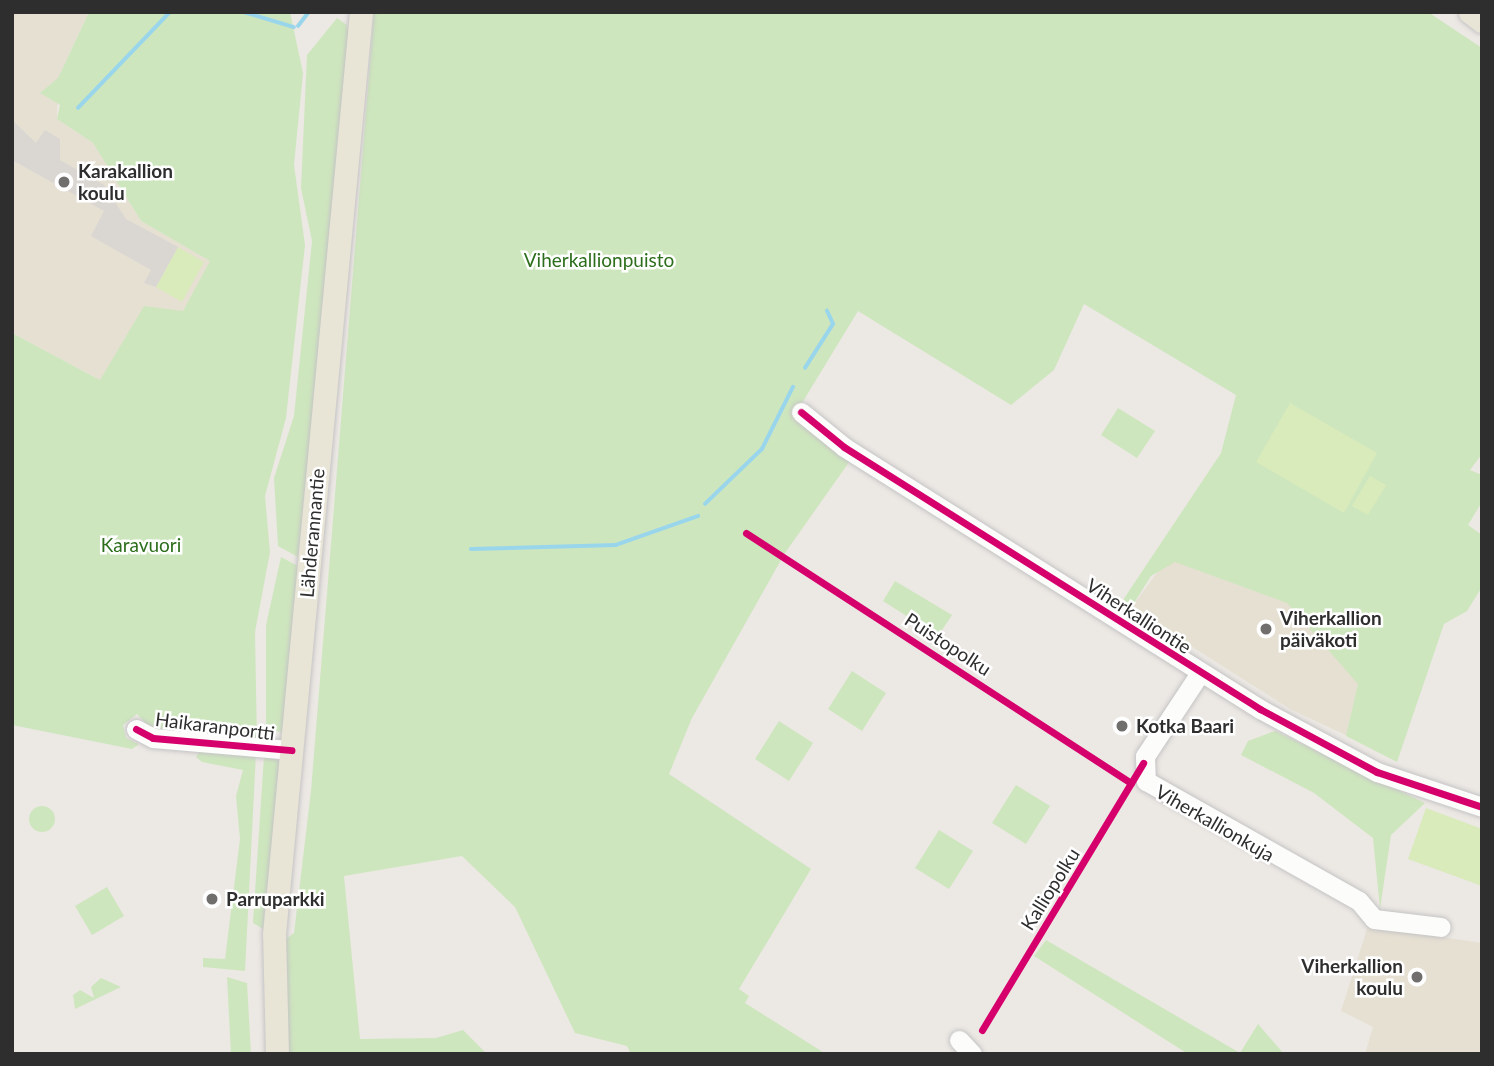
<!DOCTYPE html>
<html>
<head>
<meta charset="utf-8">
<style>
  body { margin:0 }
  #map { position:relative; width:1494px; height:1066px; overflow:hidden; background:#ece8e4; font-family:Lato,sans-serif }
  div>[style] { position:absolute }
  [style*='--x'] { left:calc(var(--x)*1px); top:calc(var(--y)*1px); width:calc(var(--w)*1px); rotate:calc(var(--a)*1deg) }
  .education>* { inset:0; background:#e6e0d3 }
  .green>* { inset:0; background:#cee6be }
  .round { border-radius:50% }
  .pitch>* { inset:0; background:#d9eabb }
  .plaza>* { inset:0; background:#dad6d2 }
  .stream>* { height:3.5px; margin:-1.75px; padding:0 1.75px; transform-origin:1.75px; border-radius:1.75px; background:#99d6ec }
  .roads { filter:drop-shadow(0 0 2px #c5c4c5) drop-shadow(0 0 2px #c5c4c5) }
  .minor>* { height:19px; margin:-9.5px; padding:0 9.5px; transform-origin:9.5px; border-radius:9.5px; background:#fcfcfb }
  .major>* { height:23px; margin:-11.5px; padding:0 11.5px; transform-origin:11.5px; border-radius:11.5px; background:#e8e4d6 }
  .cycleway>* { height:7px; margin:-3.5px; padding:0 3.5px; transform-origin:3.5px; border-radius:3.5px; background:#d6006c }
  .dots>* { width:19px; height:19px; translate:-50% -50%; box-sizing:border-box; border:4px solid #fff; border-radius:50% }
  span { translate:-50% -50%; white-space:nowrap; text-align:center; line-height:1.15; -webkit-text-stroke:5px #fff; paint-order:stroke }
  .poi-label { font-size:19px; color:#2e2e2e; font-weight:700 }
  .left { translate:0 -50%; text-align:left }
  .right { translate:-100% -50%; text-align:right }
  .park-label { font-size:19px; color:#2c6e1b }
  .street-label { font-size:19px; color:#2e2e2e }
  .frame { position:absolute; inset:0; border:14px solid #2e2e2e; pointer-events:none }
</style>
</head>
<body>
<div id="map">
  <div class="education">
    <i style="clip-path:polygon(12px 12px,89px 12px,58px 78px,57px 119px,93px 143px,141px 221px,211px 261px,183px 311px,100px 380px,12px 333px)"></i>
    <i style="clip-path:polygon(1186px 533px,1370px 612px,1358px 741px,1290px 709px,1131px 608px)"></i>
    <i style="clip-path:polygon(1368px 926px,1482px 943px,1482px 1054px,1365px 1054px,1373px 1027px,1341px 1011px)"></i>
  </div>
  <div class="green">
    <i style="clip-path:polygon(89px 12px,290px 12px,303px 73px,294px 165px,305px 245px,286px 418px,265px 496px,270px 552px,255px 632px,257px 742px,152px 730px,137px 714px,123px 725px,126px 738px,139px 744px,132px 749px,12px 725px,12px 333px,100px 380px,144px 306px,183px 311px,210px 261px,141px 221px,93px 143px,57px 119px,60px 105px,40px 93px,58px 78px)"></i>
    <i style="clip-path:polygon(374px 12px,1428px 12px,1482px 48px,1482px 454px,1470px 470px,1482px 475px,1482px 502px,1468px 525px,1482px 535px,1482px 587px,1467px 611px,1444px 624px,1397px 762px,1346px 736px,1358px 684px,1287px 603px,1175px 562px,1151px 576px,1131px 608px,1121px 603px,1221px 453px,1236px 395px,1084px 304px,1054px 370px,1011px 405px,858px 311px,802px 403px,852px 458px,785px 553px,692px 718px,669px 774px,811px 869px,739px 989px,749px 996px,745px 1003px,826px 1054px,631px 1054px,627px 1046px,575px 1033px,515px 907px,462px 856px,344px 876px,360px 1039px,436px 1038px,463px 1030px,487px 1054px,288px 1054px,282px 1003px,286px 939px,294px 933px,311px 791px)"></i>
    <i style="clip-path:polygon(337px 18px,347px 25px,351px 48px,298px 557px,278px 546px,274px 478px,294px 416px,312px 241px,301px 188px,307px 55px)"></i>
    <i style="clip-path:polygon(1118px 408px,1155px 431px,1137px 458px,1101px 435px)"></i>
    <i style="clip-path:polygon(281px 557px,298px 566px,284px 732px,266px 730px,266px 625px)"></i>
    <i style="clip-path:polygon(895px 581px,952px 615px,938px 636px,883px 601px)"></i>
    <i style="clip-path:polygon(852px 671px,886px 693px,862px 731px,828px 709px)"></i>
    <i style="clip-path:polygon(779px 721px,813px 743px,789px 781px,755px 759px)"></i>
    <i style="clip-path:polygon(1275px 731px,1425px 803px,1391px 835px,1380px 909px,1373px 838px,1314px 793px,1241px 755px,1248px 741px)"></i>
    <i style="clip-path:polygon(201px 750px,256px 753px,245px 971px,203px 967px,203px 958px,225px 959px,240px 839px,236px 796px,243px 770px,202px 762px,196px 757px)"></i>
    <i style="clip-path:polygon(272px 755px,280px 763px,263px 929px,253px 923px,264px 756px)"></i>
    <i style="clip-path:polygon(1016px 785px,1050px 806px,1026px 844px,992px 823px)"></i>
    <i class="round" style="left:29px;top:806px;width:26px;height:26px"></i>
    <i style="clip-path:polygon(939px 830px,973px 851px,949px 889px,915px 868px)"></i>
    <i style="clip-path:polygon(107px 887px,124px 916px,92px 935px,75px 906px)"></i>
    <i style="clip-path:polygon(1046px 940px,1240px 1053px,1258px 1024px,1284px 1054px,1188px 1054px,1034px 956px)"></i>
    <i style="clip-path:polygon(227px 977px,247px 983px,251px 1054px,231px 1054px)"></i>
    <i style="clip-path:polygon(101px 978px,121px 987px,75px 1009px,73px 995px,80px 990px,94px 998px,91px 987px)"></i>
  </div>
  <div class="pitch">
    <i style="clip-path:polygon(178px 247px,204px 262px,182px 302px,156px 287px)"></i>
    <i style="clip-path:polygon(1290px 403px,1377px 453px,1344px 513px,1256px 462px)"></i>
    <i style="clip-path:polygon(1370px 476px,1386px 485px,1368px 515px,1352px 506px)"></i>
    <i style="clip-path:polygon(1426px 808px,1482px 829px,1482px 886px,1408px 859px)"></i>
  </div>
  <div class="plaza">
    <i style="clip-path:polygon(12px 120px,36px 143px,45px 130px,60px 139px,60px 160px,104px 185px,126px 219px,178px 247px,156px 287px,144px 283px,151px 270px,91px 236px,104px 211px,12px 160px)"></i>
  </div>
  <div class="stream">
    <i style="--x:244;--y:12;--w:52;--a:16.7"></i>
    <i style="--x:298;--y:26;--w:18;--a:-52"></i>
    <i style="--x:78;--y:108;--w:133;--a:-46.2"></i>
    <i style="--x:805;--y:368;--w:52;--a:-57.5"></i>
    <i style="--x:833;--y:324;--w:14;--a:-115"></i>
    <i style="--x:705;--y:504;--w:79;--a:-44"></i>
    <i style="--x:762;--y:449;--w:69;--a:-63.4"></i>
    <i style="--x:471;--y:549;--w:145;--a:-1.6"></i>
    <i style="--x:616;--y:545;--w:87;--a:-19.5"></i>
  </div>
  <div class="roads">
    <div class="minor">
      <i style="--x:801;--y:412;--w:55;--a:39.1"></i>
      <i style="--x:844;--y:447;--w:492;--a:32.2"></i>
      <i style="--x:1260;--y:709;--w:133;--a:28.3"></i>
      <i style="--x:1377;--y:772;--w:111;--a:18.4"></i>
      <i style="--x:1200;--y:673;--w:100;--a:123.5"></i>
      <i style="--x:1145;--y:756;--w:25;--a:88"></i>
      <i style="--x:1146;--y:781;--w:244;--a:29.4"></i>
      <i style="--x:1359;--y:901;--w:23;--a:50"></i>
      <i style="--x:1374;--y:919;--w:67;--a:6.8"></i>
      <i style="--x:136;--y:729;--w:19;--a:28"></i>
      <i style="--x:153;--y:738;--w:139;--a:5"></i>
      <i style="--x:959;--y:1040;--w:19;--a:47"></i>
    </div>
    <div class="major">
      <i style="--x:1470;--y:12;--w:15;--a:37"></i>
      <i style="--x:277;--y:1054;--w:120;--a:-91.4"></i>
      <i style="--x:274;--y:934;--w:926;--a:-84.61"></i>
    </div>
  </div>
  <div class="cycleway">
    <i style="--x:801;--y:412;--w:55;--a:39.1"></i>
    <i style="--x:844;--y:447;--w:492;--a:32.2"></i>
    <i style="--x:1260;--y:709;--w:133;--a:28.3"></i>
    <i style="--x:1377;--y:772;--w:111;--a:18.4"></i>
    <i style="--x:746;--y:533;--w:459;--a:33"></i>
    <i style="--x:136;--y:729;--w:19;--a:28"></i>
    <i style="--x:153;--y:738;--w:139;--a:5"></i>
    <i style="--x:982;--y:1030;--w:312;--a:-58.9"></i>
  </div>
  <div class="dots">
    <i style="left:64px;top:182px;background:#706f6e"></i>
    <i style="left:1266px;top:629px;background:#706f6e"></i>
    <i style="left:1122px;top:726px;background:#706f6e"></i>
    <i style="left:212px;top:899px;background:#706f6e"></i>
    <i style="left:1417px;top:977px;background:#706f6e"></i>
  </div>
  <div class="poi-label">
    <span class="left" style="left:78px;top:182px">Karakallion<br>koulu</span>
    <span class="left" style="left:1280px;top:629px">Viherkallion<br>päiväkoti</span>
    <span class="left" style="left:1136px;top:726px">Kotka Baari</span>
    <span class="left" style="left:226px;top:899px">Parruparkki</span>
    <span class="right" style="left:1403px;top:977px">Viherkallion<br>koulu</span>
  </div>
  <div class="park-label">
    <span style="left:599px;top:260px">Viherkallionpuisto</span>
    <span style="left:141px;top:545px">Karavuori</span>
  </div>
  <div class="street-label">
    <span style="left:312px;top:533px;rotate:-85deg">Lähderannantie</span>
    <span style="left:1139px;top:616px;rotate:33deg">Viherkalliontie</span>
    <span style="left:948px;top:644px;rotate:33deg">Puistopolku</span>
    <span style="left:215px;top:726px;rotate:7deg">Haikaranportti</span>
    <span style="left:1215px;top:823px;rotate:30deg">Viherkallionkuja</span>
    <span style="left:1050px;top:889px;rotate:-58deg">Kalliopolku</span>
  </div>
  <div class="frame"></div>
</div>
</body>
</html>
